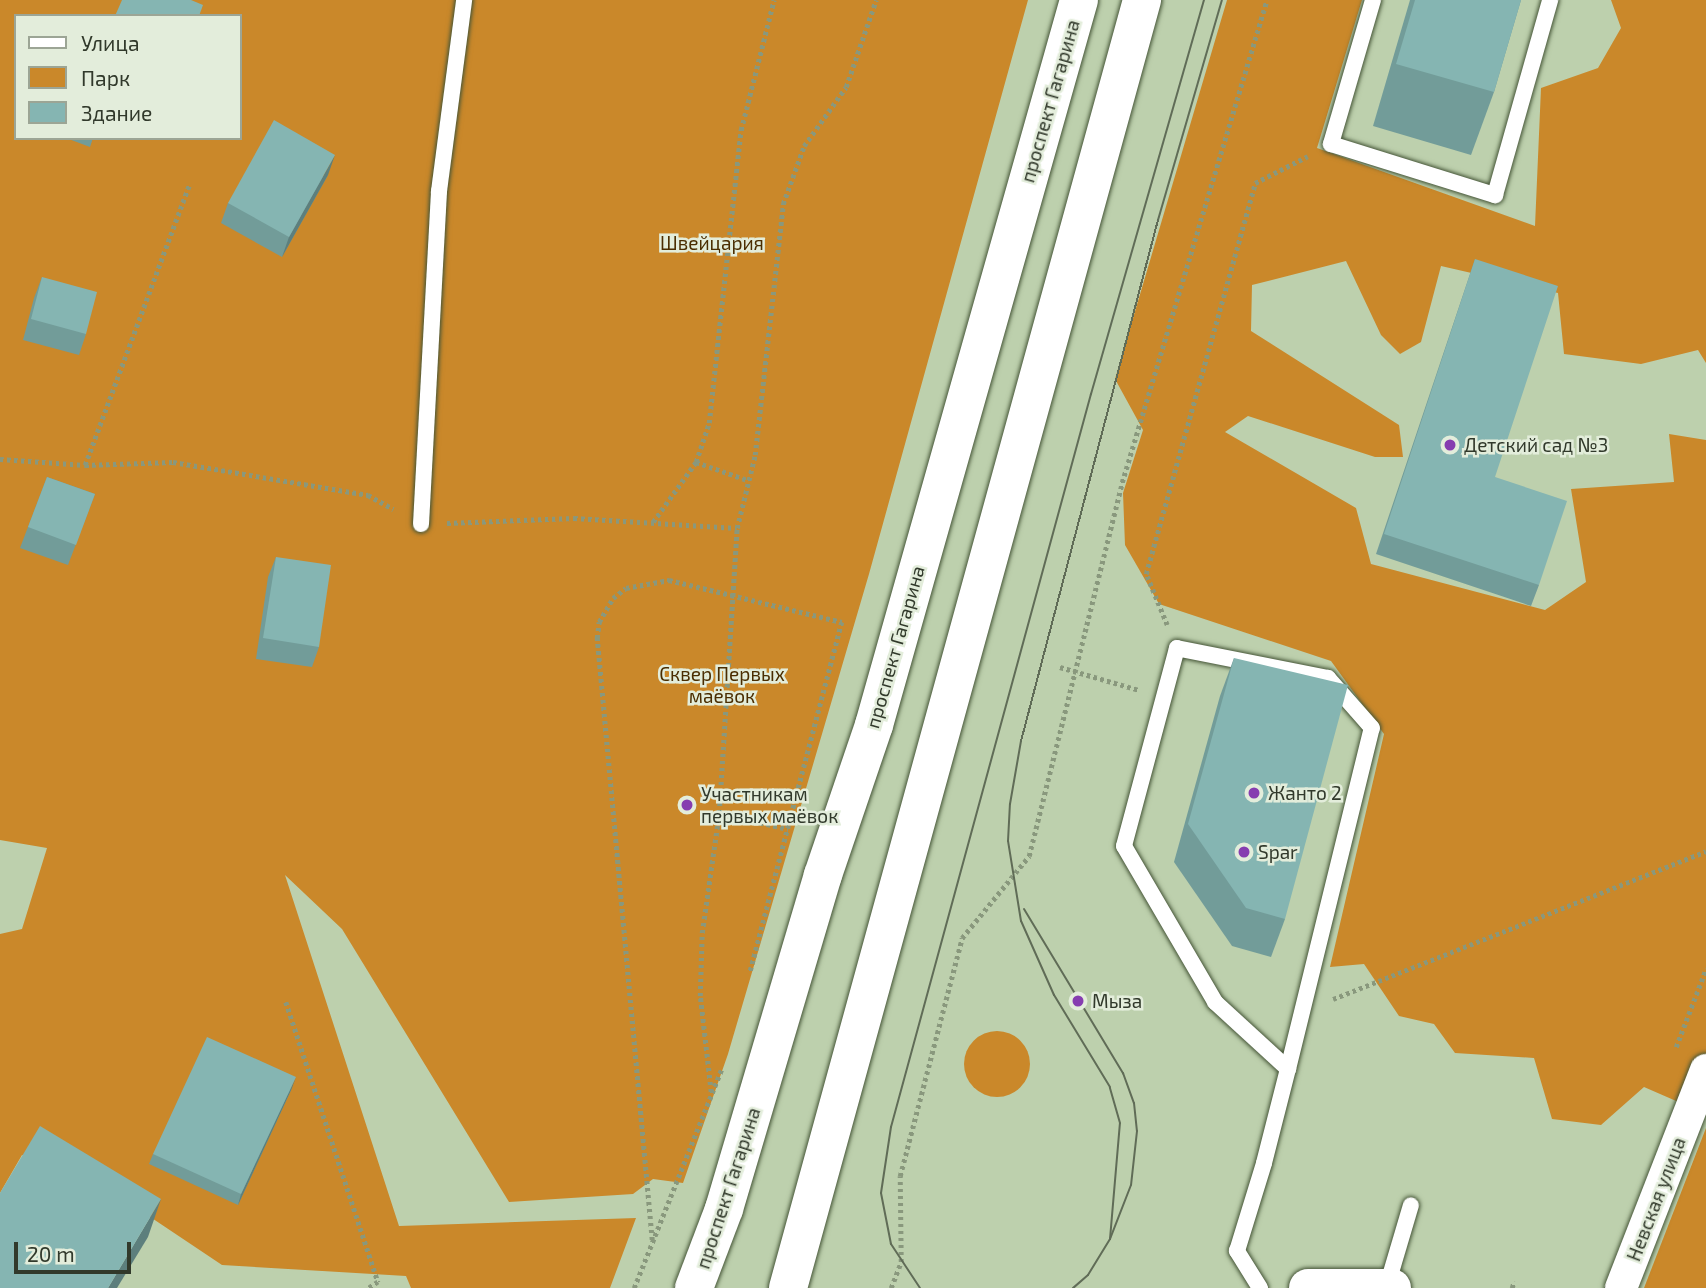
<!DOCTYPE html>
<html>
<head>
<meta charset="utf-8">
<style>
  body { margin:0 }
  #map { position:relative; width:1706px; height:1288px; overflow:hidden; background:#bdd0ad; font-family:"Exo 2",sans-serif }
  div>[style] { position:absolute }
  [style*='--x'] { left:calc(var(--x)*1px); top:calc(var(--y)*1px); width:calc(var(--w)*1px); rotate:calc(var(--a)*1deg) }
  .green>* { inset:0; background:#ca882a }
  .round { border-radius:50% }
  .path>* { height:4.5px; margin-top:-2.25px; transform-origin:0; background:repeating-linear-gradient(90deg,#89987d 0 3.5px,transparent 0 7px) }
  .roads { filter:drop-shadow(0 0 2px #455537) drop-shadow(0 0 2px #455537) }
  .service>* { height:16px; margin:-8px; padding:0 8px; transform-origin:8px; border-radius:8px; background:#fff }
  .minor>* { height:32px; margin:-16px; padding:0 16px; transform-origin:16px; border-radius:16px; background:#fff }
  .secondary>* { height:38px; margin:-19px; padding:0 19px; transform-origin:19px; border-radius:19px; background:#fff }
  .primary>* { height:38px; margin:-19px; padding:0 19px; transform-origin:19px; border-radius:19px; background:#fff }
  .tram>* { height:2px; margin:-1px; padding:0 1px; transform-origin:1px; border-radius:1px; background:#606c57 }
  .wall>* { inset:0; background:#729c99 }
  .shaded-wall>* { inset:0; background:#5d7f7d }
  .building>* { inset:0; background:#85b5b2 }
  .dots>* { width:19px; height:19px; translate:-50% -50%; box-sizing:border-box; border:4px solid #e3eddb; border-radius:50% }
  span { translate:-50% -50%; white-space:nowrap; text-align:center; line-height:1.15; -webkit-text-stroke:5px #e3eddb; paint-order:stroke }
  .street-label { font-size:19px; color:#31392b }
  .park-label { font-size:19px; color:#4a2d01 }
  .poi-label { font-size:19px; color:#31392b }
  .left { translate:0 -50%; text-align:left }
  .legend { position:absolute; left:14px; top:14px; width:228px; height:126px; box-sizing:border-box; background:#e3eddb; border:2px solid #9ca595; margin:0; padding:9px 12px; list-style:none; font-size:21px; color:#31392b }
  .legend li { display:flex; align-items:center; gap:14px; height:35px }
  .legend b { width:35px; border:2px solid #9ca595 }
  .scale { position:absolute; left:14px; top:1242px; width:117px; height:32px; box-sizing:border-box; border:4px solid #31392b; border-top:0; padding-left:9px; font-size:21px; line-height:24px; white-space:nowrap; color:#31392b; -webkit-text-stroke:5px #e3eddb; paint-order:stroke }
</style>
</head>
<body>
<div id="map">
  <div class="green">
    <i style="clip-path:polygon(evenodd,0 0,1028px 0,869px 574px,728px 1054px,683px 1183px,653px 1179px,633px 1194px,509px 1202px,342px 929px,285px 875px,399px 1226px,636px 1218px,610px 1288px,411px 1288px,406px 1276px,222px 1265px,77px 1168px,22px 1155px,0 1193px,0 934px,22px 929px,47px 848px,0 840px,0 0,16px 16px,240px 16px,240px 138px,16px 138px,16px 16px)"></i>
    <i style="clip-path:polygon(1227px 0,1362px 0,1317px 148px,1535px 226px,1541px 88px,1598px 68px,1621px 28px,1611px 0,1706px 0,1706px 363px,1698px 350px,1641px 364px,1564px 354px,1558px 293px,1441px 266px,1421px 342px,1400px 354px,1381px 335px,1346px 261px,1252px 285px,1251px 331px,1399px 425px,1403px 457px,1375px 457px,1248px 416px,1225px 432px,1356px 508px,1371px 564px,1545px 610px,1586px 582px,1571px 489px,1674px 482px,1669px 434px,1706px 440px,1706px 1114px,1644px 1087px,1601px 1125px,1552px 1119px,1534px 1058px,1455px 1053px,1434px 1024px,1399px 1016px,1364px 964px,1330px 967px,1384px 734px,1331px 661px,1159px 604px,1125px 545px,1123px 493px,1143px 430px,1115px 379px)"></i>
    <i class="round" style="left:964px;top:1031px;width:66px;height:66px"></i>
    <i style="clip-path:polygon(1706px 1128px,1706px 1288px,1644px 1288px)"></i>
  </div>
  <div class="path">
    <i style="--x:0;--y:459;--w:85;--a:4"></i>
    <i style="--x:85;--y:465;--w:88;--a:-2"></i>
    <i style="--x:173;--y:462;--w:198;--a:9.6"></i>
    <i style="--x:368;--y:495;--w:29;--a:29"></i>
    <i style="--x:696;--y:462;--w:54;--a:19.4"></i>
    <i style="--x:85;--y:465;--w:299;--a:-69.6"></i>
    <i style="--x:653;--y:522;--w:74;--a:-54.4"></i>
    <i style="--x:696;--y:462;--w:41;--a:-71.6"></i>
    <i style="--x:709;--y:423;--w:295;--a:-83.8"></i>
    <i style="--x:741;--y:130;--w:134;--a:-75.8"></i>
    <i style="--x:447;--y:523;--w:127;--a:-2.3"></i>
    <i style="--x:574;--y:518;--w:163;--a:3.5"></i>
    <i style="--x:731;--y:595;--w:114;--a:13.7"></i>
    <i style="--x:842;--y:622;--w:362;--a:104.7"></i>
    <i style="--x:1167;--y:625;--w:55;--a:-112.4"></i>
    <i style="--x:1146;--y:574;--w:406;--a:-74.4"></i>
    <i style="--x:1255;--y:183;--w:59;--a:-27"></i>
    <i style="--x:1060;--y:667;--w:82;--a:16.2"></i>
    <i style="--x:719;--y:813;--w:71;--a:13.1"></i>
    <i style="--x:1333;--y:999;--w:401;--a:-21.6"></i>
    <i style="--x:286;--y:1002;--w:295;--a:71.8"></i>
    <i style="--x:378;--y:1282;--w:11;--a:146"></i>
    <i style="--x:1676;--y:1047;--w:84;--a:-69"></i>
    <i style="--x:711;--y:1092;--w:97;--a:-96.5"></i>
    <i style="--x:700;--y:996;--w:63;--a:-88.2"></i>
    <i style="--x:702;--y:933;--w:121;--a:-81.9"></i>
    <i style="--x:719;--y:813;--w:286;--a:-86.4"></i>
    <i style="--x:737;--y:528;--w:75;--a:-76.1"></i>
    <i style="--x:755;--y:455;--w:253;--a:-83.6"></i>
    <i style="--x:783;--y:204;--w:62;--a:-70.1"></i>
    <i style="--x:804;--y:146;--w:72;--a:-54.6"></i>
    <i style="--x:846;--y:87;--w:92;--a:-71"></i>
    <i style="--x:652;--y:1240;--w:605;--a:-95.22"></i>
    <i style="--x:597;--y:638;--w:16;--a:-83"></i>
    <i style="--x:599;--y:622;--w:28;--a:-60"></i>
    <i style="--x:613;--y:598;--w:16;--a:-38"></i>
    <i style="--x:626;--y:588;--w:44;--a:-10.5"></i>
    <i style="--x:669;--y:580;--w:64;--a:13.6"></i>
    <i style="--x:634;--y:1288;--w:237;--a:-68.2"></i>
    <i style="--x:891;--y:1288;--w:28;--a:-69"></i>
    <i style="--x:901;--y:1262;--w:86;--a:-90.7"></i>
    <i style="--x:900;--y:1176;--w:246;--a:-75.4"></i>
    <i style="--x:962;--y:938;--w:106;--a:-50.7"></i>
    <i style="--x:1029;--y:856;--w:392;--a:-76"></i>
    <i style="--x:1124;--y:476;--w:497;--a:-73.3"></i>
    <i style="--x:1512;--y:1288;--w:7;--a:-74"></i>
  </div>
  <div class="roads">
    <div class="service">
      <i style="--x:1373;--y:0;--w:150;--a:106.3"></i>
      <i style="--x:1331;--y:144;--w:172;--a:17.3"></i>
      <i style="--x:1495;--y:195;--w:203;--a:-74.2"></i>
      <i style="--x:421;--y:524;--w:333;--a:-86.9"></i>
      <i style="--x:439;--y:191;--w:193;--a:-82.5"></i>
      <i style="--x:1387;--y:1286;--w:84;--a:-73.5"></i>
      <i style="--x:1260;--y:1288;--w:44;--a:-121.9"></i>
      <i style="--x:1237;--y:1251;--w:92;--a:-72.9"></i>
      <i style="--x:1264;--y:1163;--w:97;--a:-75.7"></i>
      <i style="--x:1288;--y:1069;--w:351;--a:-76.2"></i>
      <i style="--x:1372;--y:728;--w:67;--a:-131.3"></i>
      <i style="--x:1328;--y:678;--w:154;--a:-168.8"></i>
      <i style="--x:1177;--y:648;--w:205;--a:105"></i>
      <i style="--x:1124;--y:846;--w:181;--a:59.7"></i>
      <i style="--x:1215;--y:1002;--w:99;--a:42.5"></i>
    </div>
    <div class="minor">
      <i style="--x:1621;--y:1288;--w:234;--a:-68.7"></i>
    </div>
    <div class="secondary">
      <i style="--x:1308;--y:1288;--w:84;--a:0"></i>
    </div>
    <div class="primary">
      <i style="--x:694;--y:1288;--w:85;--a:-69.2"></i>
      <i style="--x:724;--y:1209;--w:348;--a:-73.5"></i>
      <i style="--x:823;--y:875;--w:158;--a:-71.2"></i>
      <i style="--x:874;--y:725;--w:753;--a:-74.21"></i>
      <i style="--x:788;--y:1288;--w:1336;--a:-74.63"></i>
    </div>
  </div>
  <div class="tram">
    <i style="--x:1024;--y:909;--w:192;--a:58.9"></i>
    <i style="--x:1123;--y:1073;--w:32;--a:70"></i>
    <i style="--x:1134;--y:1103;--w:28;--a:84"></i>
    <i style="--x:1137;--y:1131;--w:54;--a:96.3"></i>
    <i style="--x:1131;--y:1185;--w:58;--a:111.3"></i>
    <i style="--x:1110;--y:1239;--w:42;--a:121.4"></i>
    <i style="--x:1088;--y:1275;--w:20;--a:139"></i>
    <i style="--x:1110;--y:1239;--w:116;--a:-85.1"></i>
    <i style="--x:1120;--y:1123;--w:37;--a:-106"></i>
    <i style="--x:1110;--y:1087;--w:108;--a:-121.3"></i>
    <i style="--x:1054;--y:995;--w:81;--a:-114"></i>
    <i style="--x:1021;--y:921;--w:81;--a:-99.2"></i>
    <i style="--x:1008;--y:841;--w:37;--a:-87"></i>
    <i style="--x:1010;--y:804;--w:64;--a:-80.1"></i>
    <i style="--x:1021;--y:741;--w:539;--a:-75.27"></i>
    <i style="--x:1158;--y:220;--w:229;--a:-73.8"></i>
    <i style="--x:920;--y:1288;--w:53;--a:-123.4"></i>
    <i style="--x:891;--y:1244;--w:52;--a:-101.1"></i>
    <i style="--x:881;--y:1193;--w:67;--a:-81.4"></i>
    <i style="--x:891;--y:1127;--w:760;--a:-74.74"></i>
    <i style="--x:1091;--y:394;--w:410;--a:-74"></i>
  </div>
  <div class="wall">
    <i style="clip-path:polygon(1410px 0,1521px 0,1494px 92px,1471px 155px,1373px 126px)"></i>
    <i style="clip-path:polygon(66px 138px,93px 138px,90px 147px)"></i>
    <i style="clip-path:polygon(328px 175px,282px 257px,221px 223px,228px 203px)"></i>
    <i style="clip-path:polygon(1475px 259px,1495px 477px,1539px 585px,1531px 606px,1376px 554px)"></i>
    <i style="clip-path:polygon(42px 277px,86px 334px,79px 355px,23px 340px,34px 298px)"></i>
    <i style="clip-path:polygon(47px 477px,95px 494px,68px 565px,20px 548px)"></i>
    <i style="clip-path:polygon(276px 557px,319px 647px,312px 667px,256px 659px,268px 577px)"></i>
    <i style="clip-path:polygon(1234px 658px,1285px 919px,1271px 957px,1232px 946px,1174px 862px,1220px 696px)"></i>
    <i style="clip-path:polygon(292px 1088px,238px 1205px,149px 1164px,153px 1154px)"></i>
  </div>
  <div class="shaded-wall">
    <i style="clip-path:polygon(335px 155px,328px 175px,282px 257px,289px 237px)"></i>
    <i style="clip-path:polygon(296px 1077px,292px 1088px,238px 1205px,241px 1194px)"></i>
    <i style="clip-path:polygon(161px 1199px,148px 1237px,117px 1288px,108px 1288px)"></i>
  </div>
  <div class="building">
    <i style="clip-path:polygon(122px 0,191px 0,203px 5px,199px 16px,115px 16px)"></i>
    <i style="clip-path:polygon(1415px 0,1521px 0,1494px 92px,1396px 64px)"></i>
    <i style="clip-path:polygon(274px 120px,335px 155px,289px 237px,228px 203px)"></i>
    <i style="clip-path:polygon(1475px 259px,1558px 286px,1495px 477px,1567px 501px,1539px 585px,1384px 534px)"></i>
    <i style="clip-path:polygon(42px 277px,97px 292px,86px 334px,31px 319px)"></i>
    <i style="clip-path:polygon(47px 477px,95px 494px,76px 545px,28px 527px)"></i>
    <i style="clip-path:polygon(276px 557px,331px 565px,319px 647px,263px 638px)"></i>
    <i style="clip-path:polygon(1234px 658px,1348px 685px,1285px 919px,1246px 908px,1188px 824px)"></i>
    <i style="clip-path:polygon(207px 1037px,296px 1077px,241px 1194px,153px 1154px)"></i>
    <i style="clip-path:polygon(40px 1126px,161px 1199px,108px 1288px,0 1288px,0 1193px)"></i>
  </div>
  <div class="dots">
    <i style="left:1450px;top:445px;background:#863db0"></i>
    <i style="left:1254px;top:793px;background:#863db0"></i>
    <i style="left:687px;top:805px;background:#863db0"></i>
    <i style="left:1244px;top:852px;background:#863db0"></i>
    <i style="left:1078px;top:1001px;background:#863db0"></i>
  </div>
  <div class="street-label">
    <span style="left:1050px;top:101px;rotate:-74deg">проспект Гагарина</span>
    <span style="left:895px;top:647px;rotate:-74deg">проспект Гагарина</span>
    <span style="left:728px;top:1188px;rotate:-72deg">проспект Гагарина</span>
    <span style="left:1656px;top:1199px;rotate:-69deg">Невская улица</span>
  </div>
  <div class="park-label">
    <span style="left:712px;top:243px">Швейцария</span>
    <span style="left:722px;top:685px">Сквер Первых<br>маёвок</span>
  </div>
  <div class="poi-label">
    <span class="left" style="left:1464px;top:445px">Детский сад №3</span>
    <span class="left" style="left:1268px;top:793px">Жанто 2</span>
    <span class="left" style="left:701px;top:805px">Участникам<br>первых маёвок</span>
    <span class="left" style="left:1258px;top:852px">Spar</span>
    <span class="left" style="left:1092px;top:1001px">Мыза</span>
  </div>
  <ul class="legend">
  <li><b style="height:9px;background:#fff"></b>Улица</li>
  <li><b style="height:19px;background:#ca882a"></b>Парк</li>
  <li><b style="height:19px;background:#85b5b2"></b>Здание</li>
  </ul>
  <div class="scale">20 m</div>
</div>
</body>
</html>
